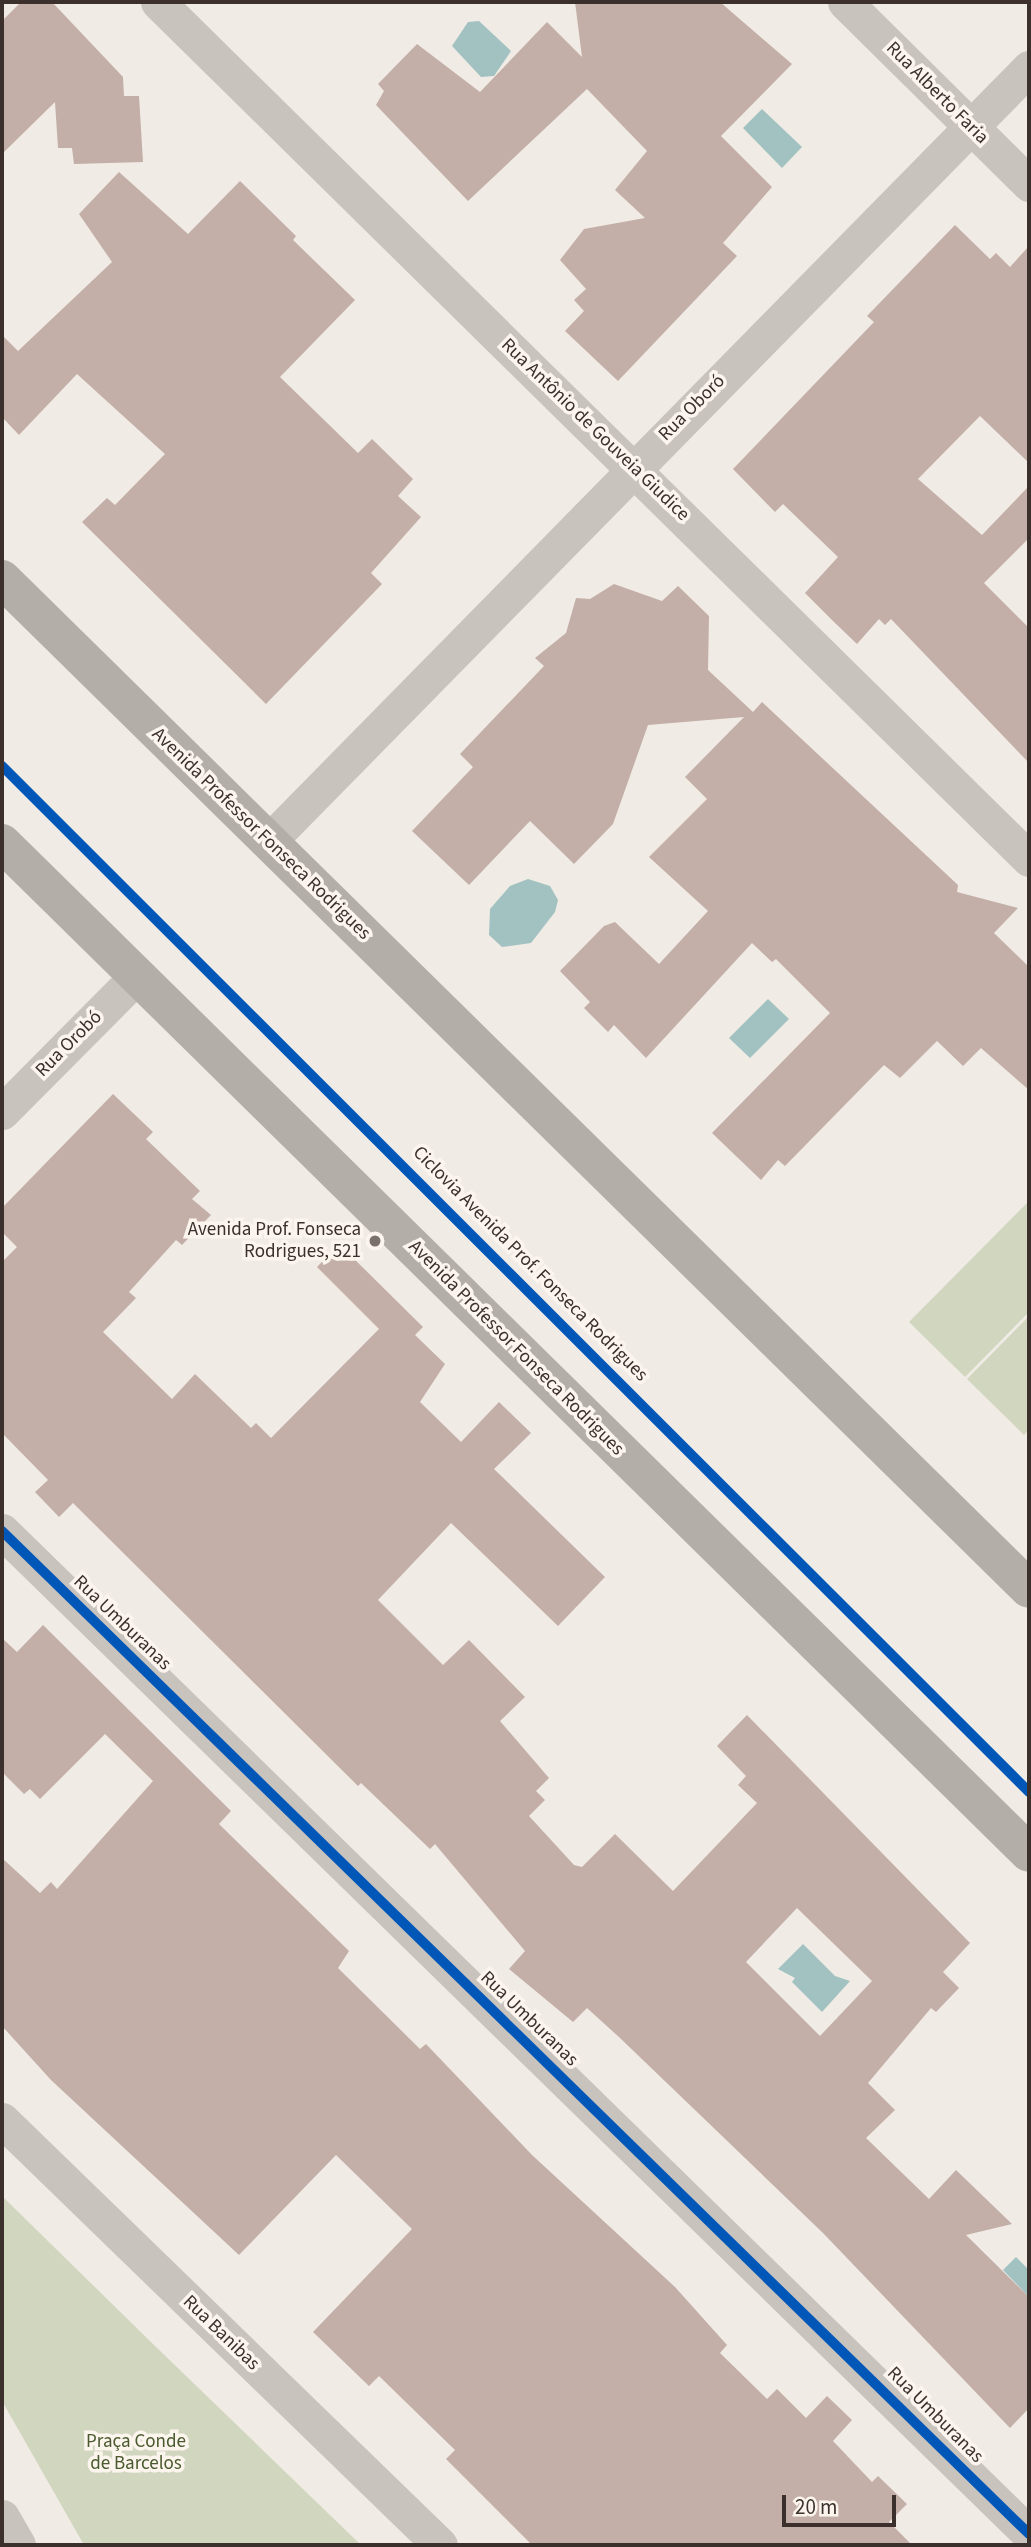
<!DOCTYPE html>
<html>
<head>
<meta charset="utf-8">
<style>
  body { margin:0 }
  #map { position:relative; width:1031px; height:2547px; overflow:hidden; background:#f0ebe5; font-family:"Source Sans 3",sans-serif }
  div>[style] { position:absolute }
  [style*='--x'] { left:calc(var(--x)*1px); top:calc(var(--y)*1px); width:calc(var(--w)*1px); rotate:calc(var(--a)*1deg) }
  .green>* { inset:0; background:#d1d6bf }
  .water>* { inset:0; background:#a1c2c1 }
  .building>* { inset:0; background:#c3afa7 }
  .minor>* { height:35px; margin:-17.5px; padding:0 17.5px; transform-origin:17.5px; border-radius:17.5px; background:#c9c3be }
  .trunk>* { height:38px; margin:-19px; padding:0 19px; transform-origin:19px; border-radius:19px; background:#b4aea8 }
  .cycleway>* { height:10px; margin:-5px; padding:0 5px; transform-origin:5px; border-radius:5px; background:#0057b8 }
  .dots>* { width:19px; height:19px; translate:-50% -50%; box-sizing:border-box; border:4px solid #fbf5ee; border-radius:50% }
  span { translate:-50% -50%; white-space:nowrap; text-align:center; line-height:1.15; -webkit-text-stroke:7px #fbf5ee; paint-order:stroke }
  .street-label { font-size:19px; color:#3b302b }
  .poi-label { font-size:19px; color:#3b302b }
  .right { translate:-100% -50%; text-align:right }
  .park-label { font-size:19px; color:#4a5a2e }
  .frame { position:absolute; inset:0; border:4px solid #3b302b; pointer-events:none }
  .scale { position:absolute; left:782px; top:2495px; width:114px; height:32px; box-sizing:border-box; border:4px solid #3b302b; border-top:0; padding-left:9px; font-size:21px; line-height:24px; white-space:nowrap; color:#3b302b; -webkit-text-stroke:5px #fbf5ee; paint-order:stroke }
</style>
</head>
<body>
<div id="map">
  <div class="green">
    <i style="clip-path:polygon(1029px 1201px,1029px 1312px,965px 1377px,909px 1322px)"></i>
    <i style="clip-path:polygon(1029px 1316px,1029px 1429px,1024px 1435px,967px 1379px)"></i>
    <i style="clip-path:polygon(2px 2196px,155px 2346px,361px 2545px,84px 2545px,2px 2401px)"></i>
  </div>
  <div class="water">
    <i style="clip-path:polygon(479px 21px,511px 51px,494px 76px,481px 77px,452px 46px,468px 22px)"></i>
    <i style="clip-path:polygon(762px 109px,802px 147px,782px 168px,743px 128px)"></i>
    <i style="clip-path:polygon(528px 879px,550px 886px,558px 900px,555px 912px,531px 943px,502px 947px,489px 935px,490px 909px,510px 886px)"></i>
    <i style="clip-path:polygon(768px 999px,789px 1019px,750px 1058px,729px 1038px)"></i>
    <i style="clip-path:polygon(803px 1944px,835px 1976px,850px 1981px,822px 2012px,792px 1982px,795px 1978px,778px 1969px)"></i>
    <i style="clip-path:polygon(1016px 2257px,1029px 2270px,1029px 2297px,1003px 2270px)"></i>
  </div>
  <div class="building">
    <i style="clip-path:polygon(21px 2px,52px 2px,123px 77px,124px 96px,139px 96px,143px 162px,74px 164px,72px 148px,58px 148px,55px 102px,2px 154px,2px 21px)"></i>
    <i style="clip-path:polygon(575px 2px,720px 2px,792px 64px,721px 136px,772px 187px,723px 243px,737px 256px,618px 381px,565px 331px,584px 311px,574px 300px,586px 289px,560px 260px,584px 229px,645px 218px,615px 190px,647px 151px,587px 89px,468px 201px,376px 105px,384px 91px,378px 84px,417px 44px,480px 92px,547px 22px,582px 57px)"></i>
    <i style="clip-path:polygon(119px 172px,188px 234px,240px 181px,296px 236px,293px 240px,355px 300px,280px 377px,358px 453px,372px 439px,413px 479px,398px 496px,421px 517px,371px 573px,382px 584px,266px 704px,82px 522px,107px 498px,115px 505px,165px 454px,77px 374px,19px 435px,2px 417px,2px 335px,18px 351px,112px 262px,79px 214px)"></i>
    <i style="clip-path:polygon(955px 225px,990px 259px,996px 253px,1010px 267px,1029px 246px,1029px 463px,980px 416px,918px 479px,982px 535px,1029px 486px,1029px 538px,984px 583px,1029px 628px,1029px 763px,891px 619px,885px 625px,879px 619px,857px 644px,833px 621px,805px 593px,838px 557px,783px 504px,775px 512px,733px 469px,874px 322px,867px 316px)"></i>
    <i style="clip-path:polygon(614px 584px,662px 601px,678px 586px,709px 616px,708px 670px,753px 712px,762px 702px,958px 885px,957px 892px,1018px 908px,994px 933px,1029px 967px,1029px 1090px,981px 1048px,963px 1066px,937px 1041px,900px 1078px,884px 1065px,785px 1166px,778px 1160px,761px 1180px,712px 1133px,830px 1013px,776px 959px,772px 962px,752px 943px,646px 1058px,614px 1025px,608px 1032px,584px 1008px,590px 1002px,560px 971px,604px 926px,615px 922px,659px 964px,708px 911px,649px 857px,707px 799px,685px 777px,744px 717px,648px 725px,613px 824px,574px 864px,530px 821px,469px 885px,412px 831px,473px 767px,460px 754px,544px 666px,535px 658px,566px 633px,576px 598px,590px 599px)"></i>
    <i style="clip-path:polygon(evenodd,113px 1094px,153px 1132px,146px 1139px,200px 1191px,192px 1199px,211px 1215px,182px 1245px,176px 1240px,129px 1292px,136px 1298px,103px 1332px,172px 1399px,195px 1374px,251px 1428px,256px 1423px,271px 1438px,379px 1329px,317px 1267px,339px 1244px,423px 1327px,415px 1335px,445px 1364px,420px 1402px,461px 1442px,499px 1402px,531px 1433px,494px 1469px,605px 1577px,558px 1626px,451px 1523px,378px 1600px,443px 1665px,469px 1640px,525px 1697px,500px 1721px,549px 1778px,536px 1791px,545px 1800px,529px 1816px,574px 1865px,582px 1867px,615px 1834px,673px 1891px,757px 1803px,738px 1785px,746px 1776px,717px 1746px,747px 1715px,970px 1943px,943px 1972px,959px 1988px,936px 2012px,931px 2008px,868px 2083px,895px 2110px,866px 2138px,929px 2199px,956px 2170px,1012px 2224px,966px 2235px,1029px 2297px,1029px 2408px,1010px 2428px,823px 2233px,620px 2038px,587px 2008px,573px 2022px,509px 1969px,525px 1951px,435px 1844px,430px 1849px,361px 1783px,358px 1786px,73px 1503px,59px 1517px,35px 1492px,48px 1480px,2px 1433px,2px 1262px,17px 1247px,2px 1232px,2px 1208px,113px 1094px,797px 1908px,872px 1981px,820px 2036px,746px 1962px,797px 1908px)"></i>
    <i style="clip-path:polygon(43px 1625px,231px 1811px,219px 1824px,349px 1951px,338px 1968px,420px 2049px,426px 2044px,532px 2155px,675px 2287px,727px 2345px,720px 2353px,767px 2399px,777px 2389px,806px 2418px,827px 2396px,852px 2420px,833px 2441px,872px 2482px,878px 2476px,907px 2504px,889px 2522px,912px 2545px,532px 2545px,446px 2459px,455px 2450px,379px 2376px,369px 2386px,313px 2332px,412px 2229px,336px 2155px,239px 2255px,51px 2080px,2px 2026px,2px 1858px,40px 1893px,51px 1882px,57px 1889px,153px 1781px,105px 1734px,40px 1799px,30px 1789px,24px 1794px,2px 1772px,2px 1638px,17px 1652px)"></i>
  </div>
  <div class="minor">
    <i style="--x:158;--y:2;--w:1222;--a:44.54"></i>
    <i style="--x:845;--y:2;--w:259;--a:44.7"></i>
    <i style="--x:269;--y:841;--w:1084;--a:-45.49"></i>
    <i style="--x:2;--y:1112;--w:192;--a:-45.2"></i>
    <i style="--x:2;--y:1531;--w:1436;--a:44.32"></i>
    <i style="--x:2;--y:2120;--w:610;--a:44.14"></i>
    <i style="--x:2;--y:2517;--w:32;--a:60"></i>
  </div>
  <div class="trunk">
    <i style="--x:2;--y:579;--w:1440;--a:44.52"></i>
    <i style="--x:2;--y:843;--w:1440;--a:44.52"></i>
  </div>
  <div class="cycleway">
    <i style="--x:2;--y:766;--w:1452;--a:44.97"></i>
    <i style="--x:2;--y:1531;--w:1436;--a:44.32"></i>
  </div>
  <div class="dots">
    <i style="left:375px;top:1241px;background:#7a716c"></i>
  </div>
  <div class="street-label">
    <span style="left:937px;top:93px;rotate:45deg">Rua Alberto Faria</span>
    <span style="left:692px;top:408px;rotate:-45deg">Rua Oboró</span>
    <span style="left:595px;top:430px;rotate:44deg">Rua Antônio de Gouveia Giudice</span>
    <span style="left:261px;top:834px;rotate:44deg">Avenida Professor Fonseca Rodrigues</span>
    <span style="left:69px;top:1044px;rotate:-45deg">Rua Orobó</span>
    <span style="left:530px;top:1264px;rotate:45deg">Ciclovia Avenida Prof. Fonseca Rodrigues</span>
    <span style="left:516px;top:1348px;rotate:45deg">Avenida Professor Fonseca Rodrigues</span>
    <span style="left:122px;top:1623px;rotate:44deg">Rua Umburanas</span>
    <span style="left:529px;top:2019px;rotate:44deg">Rua Umburanas</span>
    <span style="left:221px;top:2333px;rotate:44deg">Rua Banibas</span>
    <span style="left:935px;top:2415px;rotate:45deg">Rua Umburanas</span>
  </div>
  <div class="poi-label">
    <span class="right" style="left:361px;top:1241px">Avenida Prof. Fonseca<br>Rodrigues, 521</span>
  </div>
  <div class="park-label">
    <span style="left:136px;top:2453px">Praça Conde<br>de Barcelos</span>
  </div>
  <div class="frame"></div>
  <div class="scale">20 m</div>
</div>
</body>
</html>
